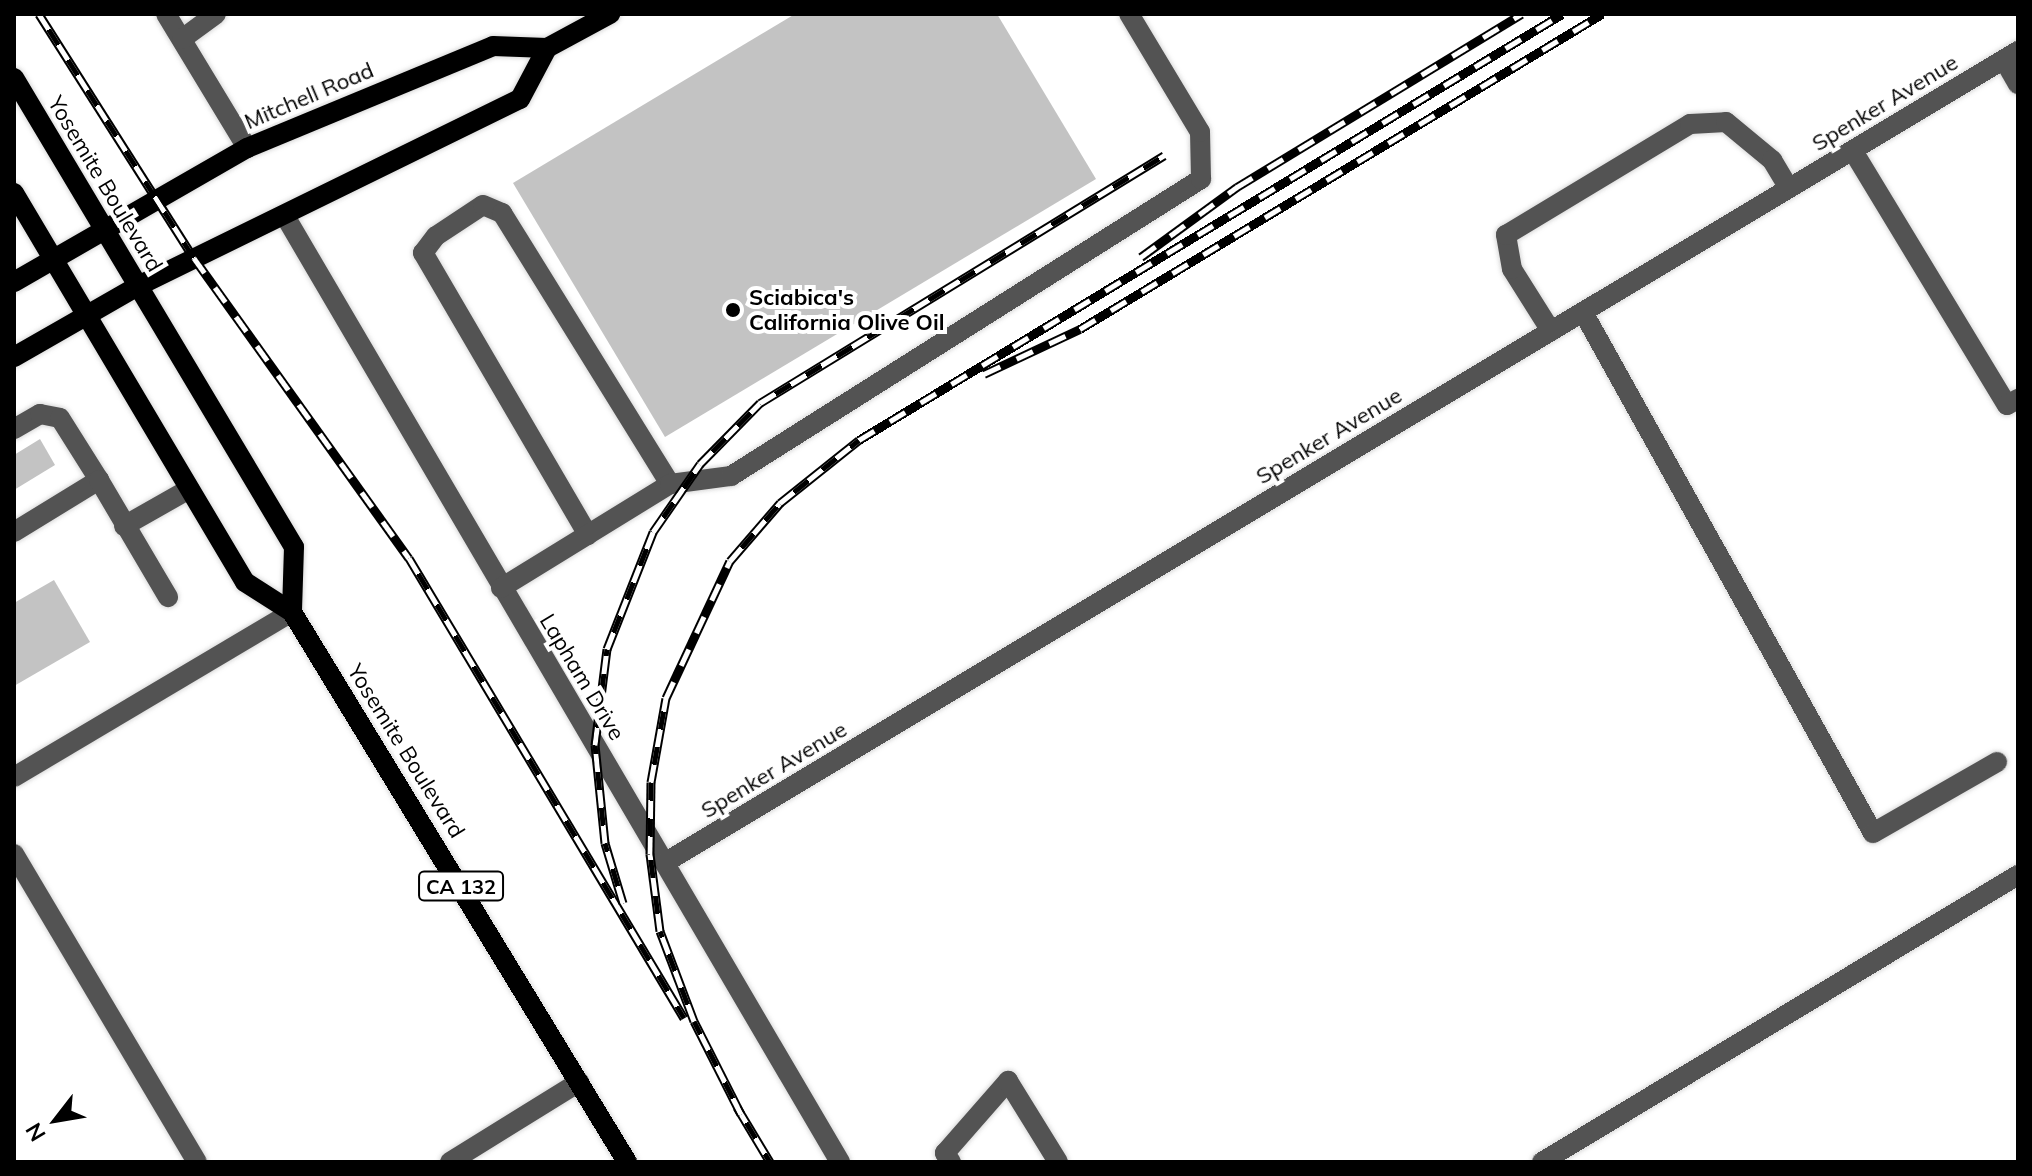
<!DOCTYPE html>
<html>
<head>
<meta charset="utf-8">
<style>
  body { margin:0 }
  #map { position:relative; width:2032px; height:1176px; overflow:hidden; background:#fff; font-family:Mulish,sans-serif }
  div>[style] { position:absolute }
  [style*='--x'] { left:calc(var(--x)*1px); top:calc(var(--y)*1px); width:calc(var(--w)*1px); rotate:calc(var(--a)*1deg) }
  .building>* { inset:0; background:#c3c3c3 }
  .roads { filter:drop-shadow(0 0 2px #dbdbdb) drop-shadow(0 0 2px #dbdbdb) }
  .minor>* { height:20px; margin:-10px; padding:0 10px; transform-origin:10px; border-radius:10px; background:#535353 }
  .major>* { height:20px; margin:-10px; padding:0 10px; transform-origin:10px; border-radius:10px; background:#000 }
  .rail>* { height:9px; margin-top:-4.5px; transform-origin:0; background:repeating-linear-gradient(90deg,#fff 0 18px,#000 0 36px); box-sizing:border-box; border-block:2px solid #000 }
  .dots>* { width:22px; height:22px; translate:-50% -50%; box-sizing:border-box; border:4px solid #fff; border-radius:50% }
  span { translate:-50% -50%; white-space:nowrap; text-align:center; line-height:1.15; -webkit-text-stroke:8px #fff; paint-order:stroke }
  .shield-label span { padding:2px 6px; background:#fff; border:2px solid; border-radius:6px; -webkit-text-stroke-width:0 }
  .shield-label { font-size:20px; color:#000; font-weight:700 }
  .street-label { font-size:22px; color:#000 }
  .poi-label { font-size:22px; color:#000; font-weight:700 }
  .left { translate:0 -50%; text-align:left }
  .frame { position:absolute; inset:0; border:16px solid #000; pointer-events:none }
  .north { position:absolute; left:16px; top:1080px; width:80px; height:80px; -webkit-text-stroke:6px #fff; paint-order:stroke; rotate:239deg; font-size:22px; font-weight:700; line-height:32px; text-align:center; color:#000 }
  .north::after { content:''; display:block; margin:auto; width:28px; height:36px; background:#000; clip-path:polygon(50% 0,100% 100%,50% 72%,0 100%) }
</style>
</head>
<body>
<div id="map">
  <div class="building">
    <i style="clip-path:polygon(795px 14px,997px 14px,1096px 179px,665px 437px,513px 183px)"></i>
    <i style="clip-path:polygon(40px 439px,55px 465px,14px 490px,14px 455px)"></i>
    <i style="clip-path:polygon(54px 580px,90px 642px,14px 686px,14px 603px)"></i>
  </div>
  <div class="roads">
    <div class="minor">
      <i style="--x:166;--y:14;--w:157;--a:58.8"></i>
      <i style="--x:182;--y:39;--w:42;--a:-36.3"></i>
      <i style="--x:2004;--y:60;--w:28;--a:60"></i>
      <i style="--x:1853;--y:151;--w:297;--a:58.8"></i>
      <i style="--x:2007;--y:405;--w:13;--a:-29"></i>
      <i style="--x:285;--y:216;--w:1097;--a:59.6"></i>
      <i style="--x:1583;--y:312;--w:596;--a:60.9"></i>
      <i style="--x:1873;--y:833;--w:143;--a:-29.8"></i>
      <i style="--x:1551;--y:331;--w:73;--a:-122.2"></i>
      <i style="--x:1512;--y:269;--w:35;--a:-100"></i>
      <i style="--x:1506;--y:235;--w:215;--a:-31.1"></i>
      <i style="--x:1690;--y:124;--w:36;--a:-3"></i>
      <i style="--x:1726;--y:122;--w:60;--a:39.6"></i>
      <i style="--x:1772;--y:160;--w:33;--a:59"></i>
      <i style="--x:14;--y:429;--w:30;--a:-30"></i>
      <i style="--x:40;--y:414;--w:20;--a:11"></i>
      <i style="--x:60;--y:418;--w:73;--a:57.8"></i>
      <i style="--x:124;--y:526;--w:75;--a:-29.6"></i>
      <i style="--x:14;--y:532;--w:100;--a:-31.5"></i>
      <i style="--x:99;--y:480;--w:136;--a:59.5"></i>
      <i style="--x:588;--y:535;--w:327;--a:-120.3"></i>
      <i style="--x:423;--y:253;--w:21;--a:-53"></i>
      <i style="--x:436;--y:236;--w:56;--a:-33.4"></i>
      <i style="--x:483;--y:205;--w:21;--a:23"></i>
      <i style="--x:502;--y:213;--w:319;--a:58.2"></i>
      <i style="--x:501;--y:588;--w:198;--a:-31.6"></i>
      <i style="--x:670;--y:484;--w:62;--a:-7.5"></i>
      <i style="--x:731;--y:476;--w:556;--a:-32.29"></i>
      <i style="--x:1201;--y:179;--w:47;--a:-91.2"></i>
      <i style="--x:1200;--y:132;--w:138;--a:-121"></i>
      <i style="--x:14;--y:777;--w:323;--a:-30.7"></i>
      <i style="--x:14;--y:854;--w:358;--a:59.3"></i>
      <i style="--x:666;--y:862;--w:1577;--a:-30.96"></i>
      <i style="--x:450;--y:1162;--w:152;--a:-31.8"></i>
      <i style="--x:951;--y:1162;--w:11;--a:-124"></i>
      <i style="--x:945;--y:1153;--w:96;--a:-48.8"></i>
      <i style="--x:1008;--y:1081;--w:95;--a:58.3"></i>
      <i style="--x:1542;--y:1162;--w:556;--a:-31.09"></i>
    </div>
    <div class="major">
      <i style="--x:14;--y:78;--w:546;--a:59.16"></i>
      <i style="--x:294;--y:547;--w:65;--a:91.8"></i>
      <i style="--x:14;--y:193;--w:452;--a:59.3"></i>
      <i style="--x:245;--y:582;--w:56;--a:32.6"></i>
      <i style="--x:292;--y:612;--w:644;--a:58.65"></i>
      <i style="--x:14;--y:282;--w:269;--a:-29.9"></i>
      <i style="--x:247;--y:148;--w:266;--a:-22.5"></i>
      <i style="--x:493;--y:46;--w:54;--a:2.1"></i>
      <i style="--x:547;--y:48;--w:72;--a:-28.4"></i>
      <i style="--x:14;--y:357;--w:143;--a:-29.8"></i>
      <i style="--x:138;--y:286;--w:425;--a:-26.1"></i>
      <i style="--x:520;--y:99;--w:58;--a:-62.1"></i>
    </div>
  </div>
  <div class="rail">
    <i style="--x:39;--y:14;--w:289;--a:57.6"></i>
    <i style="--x:194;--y:258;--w:369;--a:54.4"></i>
    <i style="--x:409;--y:558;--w:536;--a:59.13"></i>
    <i style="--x:1141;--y:257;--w:119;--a:-36.1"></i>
    <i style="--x:1237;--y:187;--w:333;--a:-31.3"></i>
    <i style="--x:984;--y:374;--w:106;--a:-25.1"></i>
    <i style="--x:1080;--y:329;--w:610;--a:-31.11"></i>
    <i style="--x:623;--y:903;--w:63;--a:-106.7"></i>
    <i style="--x:605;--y:843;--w:99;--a:-95.8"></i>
    <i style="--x:595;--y:745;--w:97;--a:-82.9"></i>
    <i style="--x:607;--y:649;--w:126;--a:-68.5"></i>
    <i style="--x:653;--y:532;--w:83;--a:-55.3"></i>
    <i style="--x:700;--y:464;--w:86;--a:-45.5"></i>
    <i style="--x:760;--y:403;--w:474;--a:-31.5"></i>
    <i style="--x:737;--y:1107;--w:64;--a:59"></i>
    <i style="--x:741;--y:1114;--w:104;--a:-116.8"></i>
    <i style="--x:694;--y:1021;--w:96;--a:-110.7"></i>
    <i style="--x:660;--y:931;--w:78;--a:-97.4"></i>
    <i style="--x:650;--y:854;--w:72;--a:-89.2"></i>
    <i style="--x:651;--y:782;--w:85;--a:-79.9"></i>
    <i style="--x:666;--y:698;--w:151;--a:-65"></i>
    <i style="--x:730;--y:561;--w:77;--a:-49.2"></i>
    <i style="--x:780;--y:503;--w:101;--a:-38.6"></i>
    <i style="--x:859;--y:440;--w:822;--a:-31.21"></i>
  </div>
  <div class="dots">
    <i style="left:733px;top:310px;background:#000"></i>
  </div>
  <div class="shield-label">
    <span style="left:461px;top:886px">CA 132</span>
  </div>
  <div class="street-label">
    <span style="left:309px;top:96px;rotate:-23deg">Mitchell Road</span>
    <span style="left:1885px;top:103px;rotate:-31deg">Spenker Avenue</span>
    <span style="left:105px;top:184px;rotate:59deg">Yosemite Boulevard</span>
    <span style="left:1329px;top:436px;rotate:-31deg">Spenker Avenue</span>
    <span style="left:582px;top:677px;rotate:59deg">Lapham Drive</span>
    <span style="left:406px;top:751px;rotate:58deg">Yosemite Boulevard</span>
    <span style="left:774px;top:770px;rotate:-31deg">Spenker Avenue</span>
  </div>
  <div class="poi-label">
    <span class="left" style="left:749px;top:310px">Sciabica's<br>California Olive Oil</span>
  </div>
  <div class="frame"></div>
  <div class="north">N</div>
</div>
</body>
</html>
